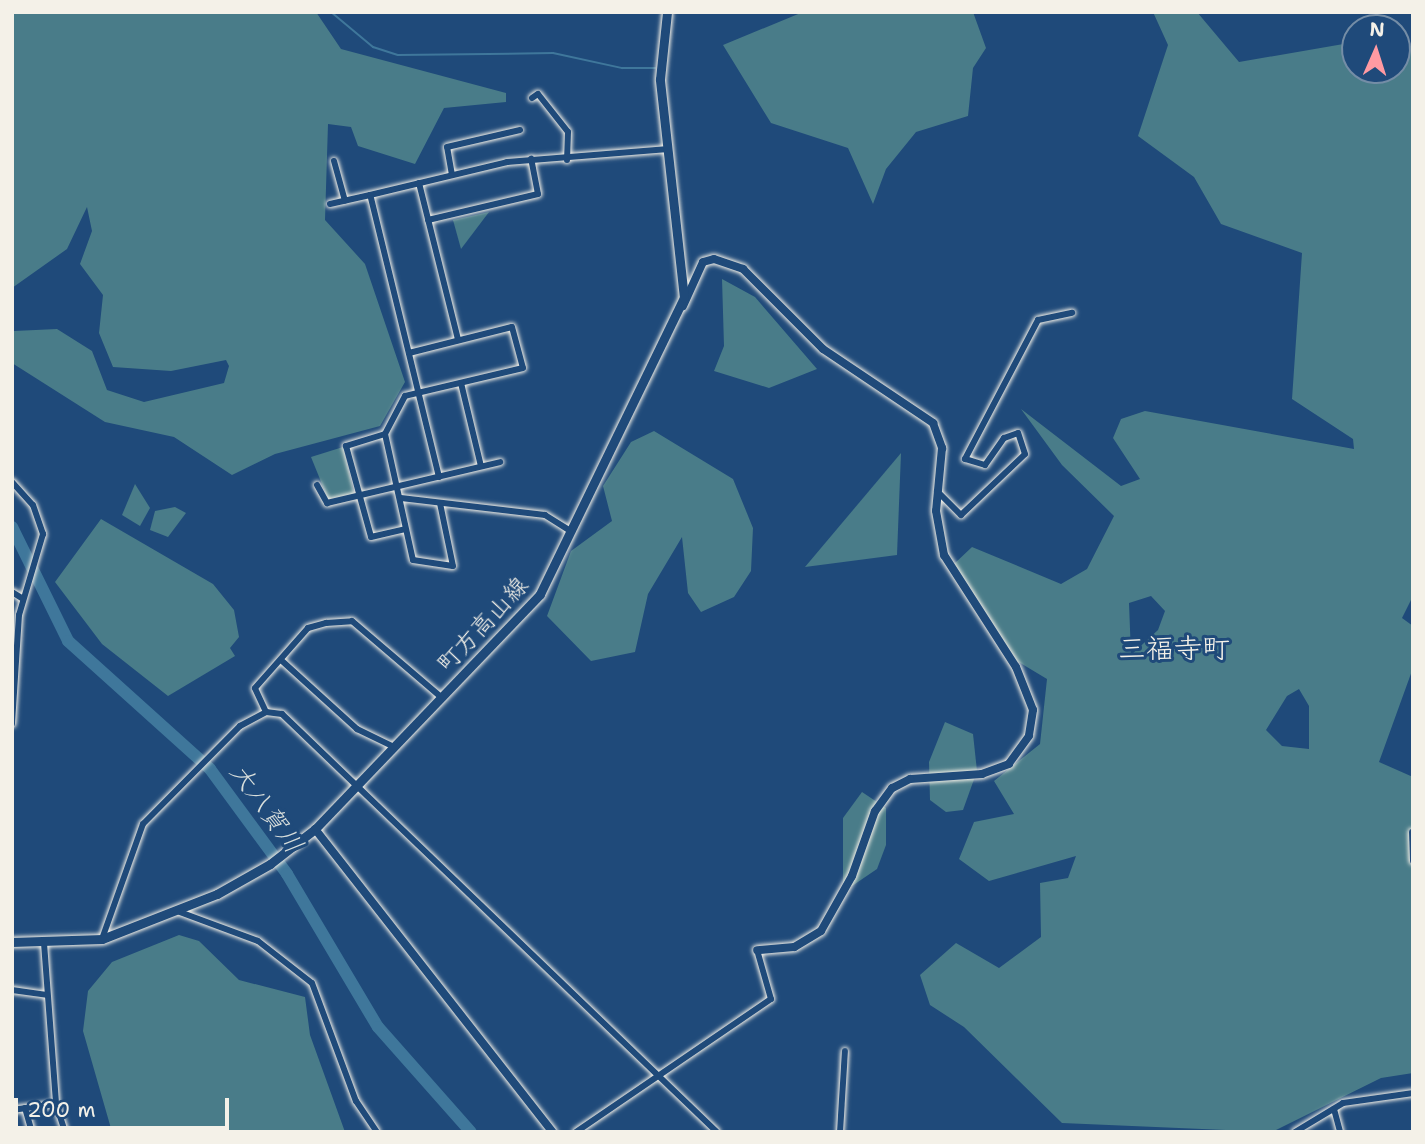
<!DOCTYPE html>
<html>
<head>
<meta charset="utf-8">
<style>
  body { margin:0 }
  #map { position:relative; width:1425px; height:1144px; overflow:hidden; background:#1f4a7a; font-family:"Shantell Sans","Klee One",sans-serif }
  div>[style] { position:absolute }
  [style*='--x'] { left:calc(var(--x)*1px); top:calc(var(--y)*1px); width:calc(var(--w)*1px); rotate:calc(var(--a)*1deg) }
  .green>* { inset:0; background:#497c89 }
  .stream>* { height:2px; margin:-1px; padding:0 1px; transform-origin:1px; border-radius:1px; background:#3f779b }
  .river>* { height:12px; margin:-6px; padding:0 6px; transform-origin:6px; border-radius:6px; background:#3f779b }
  .roads { filter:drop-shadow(0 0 2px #f4f1e8) drop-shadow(0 0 2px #f4f1e8) }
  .minor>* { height:6px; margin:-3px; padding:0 3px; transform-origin:3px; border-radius:3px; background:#1f4a7a }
  .tertiary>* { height:8px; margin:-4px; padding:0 4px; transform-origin:4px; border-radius:4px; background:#1f4a7a }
  .secondary>* { height:9px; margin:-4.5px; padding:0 4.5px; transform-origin:4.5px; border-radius:4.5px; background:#1f4a7a }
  span { translate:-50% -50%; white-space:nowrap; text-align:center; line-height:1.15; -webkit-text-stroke:6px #1f4a7a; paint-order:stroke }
  .street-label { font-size:24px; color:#f4f1e8 }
  .water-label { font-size:26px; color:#d9dfdc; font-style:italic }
  .quarter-label { font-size:28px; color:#f4f1e8 }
  .frame { position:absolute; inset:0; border:14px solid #f4f1e8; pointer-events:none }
  .north { position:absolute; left:1341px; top:14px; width:70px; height:70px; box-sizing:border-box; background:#1f4a7a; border:2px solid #748da6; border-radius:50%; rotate:3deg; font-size:19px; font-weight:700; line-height:28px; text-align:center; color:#f4f1e8 }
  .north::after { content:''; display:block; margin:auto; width:24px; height:32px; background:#ff9aa2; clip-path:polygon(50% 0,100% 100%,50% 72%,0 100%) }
  .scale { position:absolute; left:14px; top:1098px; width:215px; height:32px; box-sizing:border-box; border:4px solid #f4f1e8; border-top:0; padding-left:9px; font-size:21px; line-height:24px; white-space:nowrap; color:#f4f1e8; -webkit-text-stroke:5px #1f4a7a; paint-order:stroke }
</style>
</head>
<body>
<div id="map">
  <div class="green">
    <i style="clip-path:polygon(12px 12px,316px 12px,341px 49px,506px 93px,506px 102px,444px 108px,415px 164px,358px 146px,351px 127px,328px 124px,325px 220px,365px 264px,405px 382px,380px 426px,275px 454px,232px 475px,174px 437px,105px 422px,12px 363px,14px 331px,57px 329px,92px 351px,107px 390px,144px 402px,224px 383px,229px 366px,226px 360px,171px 371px,113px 367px,99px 333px,103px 295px,80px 264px,92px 231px,87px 207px,67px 249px,12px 288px)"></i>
    <i style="clip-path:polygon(803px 12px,973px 12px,986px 48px,973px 68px,968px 116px,916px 132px,886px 169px,873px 204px,848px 148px,771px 123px,723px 45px)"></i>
    <i style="clip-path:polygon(evenodd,1153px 12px,1197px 12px,1239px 62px,1355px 42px,1355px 70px,1397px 70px,1397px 44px,1413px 46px,1413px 596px,1402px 618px,1413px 626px,1413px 668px,1379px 762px,1413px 777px,1413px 1073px,1381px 1078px,1272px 1132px,1062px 1123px,964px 1027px,930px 1005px,920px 975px,956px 943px,999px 968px,1041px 937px,1040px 883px,1068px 878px,1076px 856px,989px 881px,959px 859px,974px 822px,1014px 814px,994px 781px,1040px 744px,1047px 679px,1017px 661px,954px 564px,972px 547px,1061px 584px,1087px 569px,1114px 516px,1062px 465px,1021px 409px,1121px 486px,1140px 479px,1113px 438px,1121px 419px,1145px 411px,1354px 449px,1353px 439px,1292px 399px,1302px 253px,1221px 224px,1194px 177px,1138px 136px,1168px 45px,1153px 12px,1151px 596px,1165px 611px,1158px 630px,1131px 655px,1129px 603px,1151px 596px,1153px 12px,1299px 689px,1309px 706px,1309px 749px,1282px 746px,1266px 730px,1287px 696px,1299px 689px)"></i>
    <i style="clip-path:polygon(489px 212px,461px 249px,453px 220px)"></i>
    <i style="clip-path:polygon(722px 279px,755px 297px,817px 369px,769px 388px,714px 371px,724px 346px)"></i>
    <i style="clip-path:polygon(654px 431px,733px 479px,753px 528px,751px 571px,734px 597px,701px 612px,688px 593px,682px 537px,648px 594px,635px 652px,591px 661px,547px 616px,571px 551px,612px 521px,603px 486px,631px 442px)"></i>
    <i style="clip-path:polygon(343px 447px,354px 494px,328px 499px,311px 457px)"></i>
    <i style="clip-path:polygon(901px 453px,897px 555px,805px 567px)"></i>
    <i style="clip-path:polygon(135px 484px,150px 508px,140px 526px,122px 515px)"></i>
    <i style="clip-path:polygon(175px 507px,186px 513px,168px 537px,150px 530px,155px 511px)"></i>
    <i style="clip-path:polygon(101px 519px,213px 584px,234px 610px,239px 637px,230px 648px,235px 656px,168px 696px,102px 644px,55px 582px)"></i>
    <i style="clip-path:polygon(945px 722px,973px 734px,977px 771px,963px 810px,946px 812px,930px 800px,929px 762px)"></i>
    <i style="clip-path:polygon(862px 792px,886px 808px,886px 845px,877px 869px,852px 886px,843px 883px,843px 818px)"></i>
    <i style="clip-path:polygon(179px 935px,199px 941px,239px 980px,305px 997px,310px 1035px,345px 1132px,112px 1132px,83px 1031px,88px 991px,112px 962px)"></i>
  </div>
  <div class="stream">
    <i style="--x:331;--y:12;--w:55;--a:39.8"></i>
    <i style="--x:373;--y:47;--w:26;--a:18"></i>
    <i style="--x:398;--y:55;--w:155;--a:-0.7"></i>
    <i style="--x:553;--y:53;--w:71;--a:12.3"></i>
    <i style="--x:622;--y:68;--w:33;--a:0"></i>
  </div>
  <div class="river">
    <i style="--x:12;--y:527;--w:127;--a:63.8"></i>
    <i style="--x:68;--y:641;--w:191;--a:42"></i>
    <i style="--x:210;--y:769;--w:130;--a:53.7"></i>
    <i style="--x:287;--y:874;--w:178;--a:59.3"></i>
    <i style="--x:378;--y:1027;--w:140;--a:48.5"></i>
  </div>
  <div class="roads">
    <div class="minor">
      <i style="--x:532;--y:98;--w:7;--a:-34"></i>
      <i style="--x:538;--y:94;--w:48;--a:51.7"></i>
      <i style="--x:568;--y:132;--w:28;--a:92"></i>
      <i style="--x:334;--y:161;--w:41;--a:74.6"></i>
      <i style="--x:452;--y:175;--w:28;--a:-100"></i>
      <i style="--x:447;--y:147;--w:75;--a:-13.1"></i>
      <i style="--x:419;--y:183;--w:162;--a:76"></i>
      <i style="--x:330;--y:204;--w:41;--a:-12.7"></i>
      <i style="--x:428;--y:220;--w:113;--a:-13.3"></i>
      <i style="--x:538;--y:194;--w:36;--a:-101"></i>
      <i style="--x:409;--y:353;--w:106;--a:-14.2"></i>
      <i style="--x:512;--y:327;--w:42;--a:75"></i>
      <i style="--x:523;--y:368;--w:121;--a:166.7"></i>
      <i style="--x:405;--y:396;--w:43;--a:117.8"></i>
      <i style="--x:385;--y:434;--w:129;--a:77.5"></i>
      <i style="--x:413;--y:560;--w:40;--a:8.5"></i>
      <i style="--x:453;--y:566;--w:64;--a:-101.7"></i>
      <i style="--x:461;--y:383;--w:85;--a:76.5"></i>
      <i style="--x:385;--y:434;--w:41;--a:162.9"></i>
      <i style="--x:346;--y:446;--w:94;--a:74.6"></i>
      <i style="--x:371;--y:537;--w:35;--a:-13"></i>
      <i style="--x:439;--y:477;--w:290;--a:-103.7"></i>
      <i style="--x:370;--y:195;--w:141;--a:-13.5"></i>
      <i style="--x:507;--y:162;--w:162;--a:-4.6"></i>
      <i style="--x:12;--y:482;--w:31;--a:48"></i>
      <i style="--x:33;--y:505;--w:31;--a:71"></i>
      <i style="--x:43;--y:534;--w:84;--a:106.5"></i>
      <i style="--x:19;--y:615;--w:109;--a:93.7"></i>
      <i style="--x:317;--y:485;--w:21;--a:61"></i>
      <i style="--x:327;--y:503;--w:178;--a:-13.3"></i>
      <i style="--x:937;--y:491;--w:34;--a:45"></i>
      <i style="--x:961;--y:515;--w:88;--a:-43.6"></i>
      <i style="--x:1025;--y:454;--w:22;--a:-108"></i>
      <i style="--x:1018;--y:433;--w:15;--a:160"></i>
      <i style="--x:1004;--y:438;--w:33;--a:125"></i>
      <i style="--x:985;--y:465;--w:21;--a:-163"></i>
      <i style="--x:965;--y:459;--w:157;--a:-62.3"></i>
      <i style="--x:1038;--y:320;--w:35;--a:-12"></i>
      <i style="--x:401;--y:498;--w:145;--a:6.7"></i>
      <i style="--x:545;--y:515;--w:28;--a:32"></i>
      <i style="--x:12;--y:592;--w:13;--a:32"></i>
      <i style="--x:281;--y:660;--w:103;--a:42.2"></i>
      <i style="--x:357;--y:729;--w:41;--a:25.9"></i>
      <i style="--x:266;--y:712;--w:26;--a:-115"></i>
      <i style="--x:255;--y:688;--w:80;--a:-48.5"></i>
      <i style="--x:308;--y:628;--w:19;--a:-16"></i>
      <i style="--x:326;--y:623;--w:26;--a:-4"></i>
      <i style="--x:352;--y:621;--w:118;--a:40.5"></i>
      <i style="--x:1412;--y:832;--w:29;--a:88"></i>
      <i style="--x:177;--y:911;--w:86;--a:20.3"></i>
      <i style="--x:258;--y:941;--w:68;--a:37.9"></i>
      <i style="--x:312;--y:983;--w:126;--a:69.6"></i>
      <i style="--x:356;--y:1101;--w:37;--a:56"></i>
      <i style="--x:102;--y:939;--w:122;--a:-70.4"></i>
      <i style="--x:143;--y:824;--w:138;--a:-45.3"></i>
      <i style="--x:240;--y:726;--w:30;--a:-28"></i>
      <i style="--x:266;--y:712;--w:16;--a:7"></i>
      <i style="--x:282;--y:714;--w:603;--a:43.86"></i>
      <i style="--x:44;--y:943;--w:161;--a:85.7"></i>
      <i style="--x:56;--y:1104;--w:29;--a:72"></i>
      <i style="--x:12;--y:990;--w:35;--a:8"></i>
      <i style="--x:25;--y:1108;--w:25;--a:74"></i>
      <i style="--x:1334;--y:1109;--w:24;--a:75"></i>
      <i style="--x:12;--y:1110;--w:44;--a:-7.8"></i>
      <i style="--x:576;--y:1132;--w:236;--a:-34.3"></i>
      <i style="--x:771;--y:999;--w:51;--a:-105.9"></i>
      <i style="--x:840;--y:1132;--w:81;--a:-86.5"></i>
      <i style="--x:1295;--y:1132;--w:56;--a:-31.1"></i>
      <i style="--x:1343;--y:1103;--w:71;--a:-8.1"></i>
    </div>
    <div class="tertiary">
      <i style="--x:683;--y:306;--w:48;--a:-65.6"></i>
      <i style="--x:703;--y:262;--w:11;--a:-15"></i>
      <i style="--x:714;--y:259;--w:31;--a:19"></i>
      <i style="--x:743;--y:269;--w:113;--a:45"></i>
      <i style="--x:823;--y:349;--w:133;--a:33.9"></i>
      <i style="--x:933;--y:423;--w:27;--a:70"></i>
      <i style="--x:942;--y:448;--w:63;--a:95.4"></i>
      <i style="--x:936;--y:511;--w:45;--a:79.7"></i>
      <i style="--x:944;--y:555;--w:133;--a:57.3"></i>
      <i style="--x:1016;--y:667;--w:46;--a:68.4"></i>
      <i style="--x:1033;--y:710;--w:26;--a:99"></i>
      <i style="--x:1029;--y:736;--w:34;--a:126"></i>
      <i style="--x:1009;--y:764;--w:29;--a:160"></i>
      <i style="--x:982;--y:774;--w:72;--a:176"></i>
      <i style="--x:910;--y:779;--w:20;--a:153"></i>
      <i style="--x:892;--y:788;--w:29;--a:126"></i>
      <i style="--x:875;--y:811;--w:69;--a:109.5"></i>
      <i style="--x:852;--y:876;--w:63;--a:119.4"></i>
      <i style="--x:821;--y:931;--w:31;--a:149"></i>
      <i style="--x:794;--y:947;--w:37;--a:175"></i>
      <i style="--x:315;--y:829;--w:385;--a:51.9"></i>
    </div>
    <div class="secondary">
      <i style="--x:12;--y:942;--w:90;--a:-1.9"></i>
      <i style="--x:102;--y:939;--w:123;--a:-21.4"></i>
      <i style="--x:217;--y:894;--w:61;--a:-29.5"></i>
      <i style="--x:270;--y:864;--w:57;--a:-37.9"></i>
      <i style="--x:315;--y:829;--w:325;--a:-46.2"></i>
      <i style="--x:540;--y:594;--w:329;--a:-64.1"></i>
      <i style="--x:684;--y:298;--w:220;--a:-96.3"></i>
      <i style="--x:660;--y:79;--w:67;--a:-84"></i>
    </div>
  </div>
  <div class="street-label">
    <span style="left:483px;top:625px;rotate:-47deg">町方高山線</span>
  </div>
  <div class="water-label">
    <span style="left:267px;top:808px;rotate:54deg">大八賀川</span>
  </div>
  <div class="quarter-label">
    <span style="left:1174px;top:648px">三福寺町</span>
  </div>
  <div class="frame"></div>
  <div class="north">N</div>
  <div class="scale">200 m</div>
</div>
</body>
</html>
